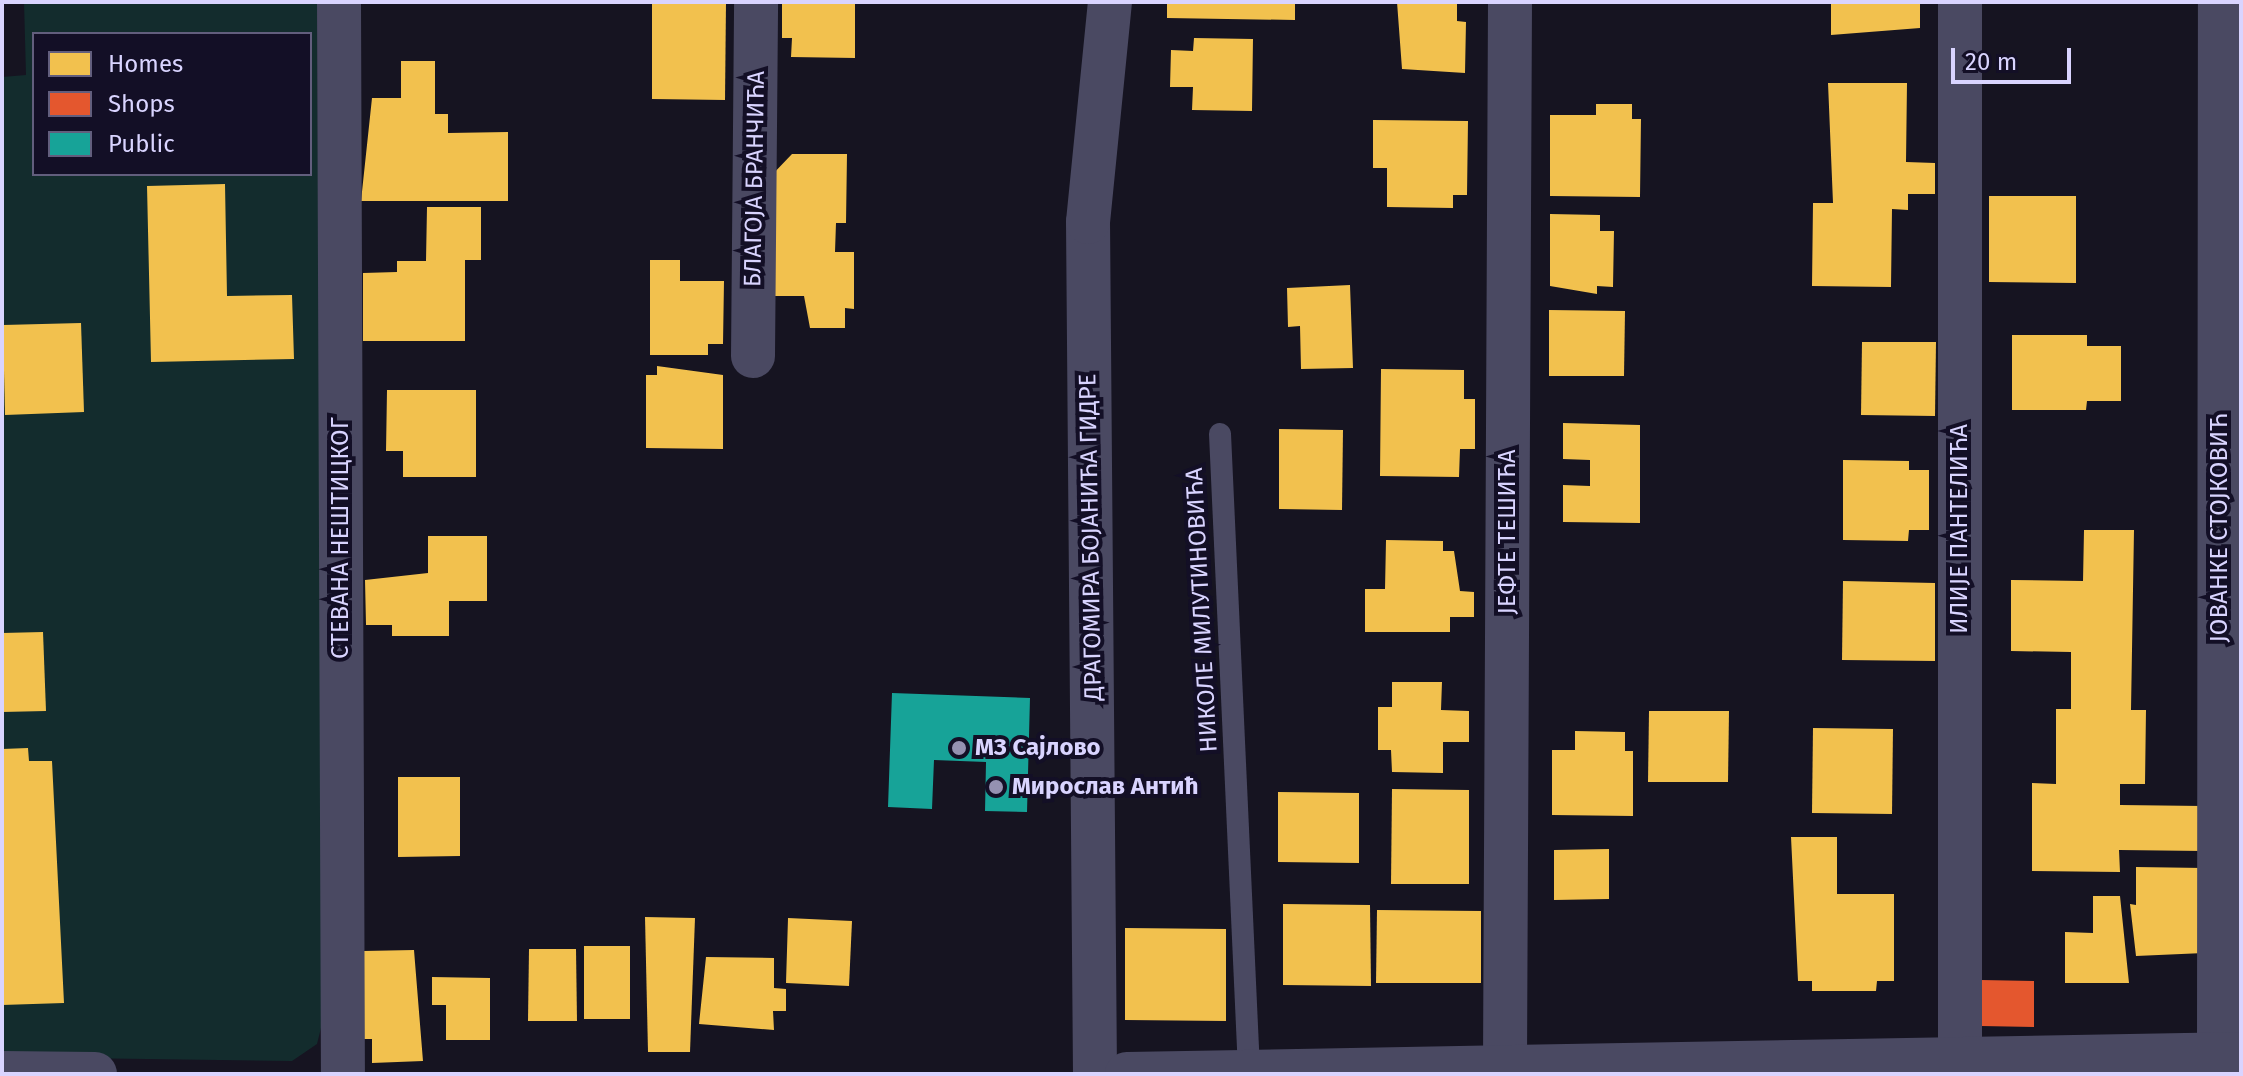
<!DOCTYPE html>
<html>
<head>
<meta charset="utf-8">
<style>
  body { margin:0 }
  #map { position:relative; width:2243px; height:1076px; overflow:hidden; background:#161421; font-family:"Fira Sans",sans-serif }
  div>[style] { position:absolute }
  [style*='--x'] { left:calc(var(--x)*1px); top:calc(var(--y)*1px); width:calc(var(--w)*1px); rotate:calc(var(--a)*1deg) }
  .green>* { inset:0; background:#132c2d }
  .homes>* { inset:0; background:#f2c14e }
  .shops>* { inset:0; background:#e4572e }
  .public>* { inset:0; background:#17a398 }
  .lane>* { height:22px; margin:-11px; padding:0 11px; transform-origin:11px; border-radius:11px; background:#4a4962 }
  .street>* { height:44px; margin:-22px; padding:0 22px; transform-origin:22px; border-radius:22px; background:#4a4962 }
  .dots>* { width:22px; height:22px; translate:-50% -50%; box-sizing:border-box; border:4px solid #130f26; border-radius:50% }
  span { translate:-50% -50%; white-space:nowrap; text-align:center; line-height:1.15; -webkit-text-stroke:8px #130f26; paint-order:stroke }
  .street-label { font-size:24px; color:#d9d4ff }
  .poi-label { font-size:24px; color:#d9d4ff; font-weight:700 }
  .left { translate:0 -50%; text-align:left }
  .frame { position:absolute; inset:0; border:4px solid #d9d4ff; pointer-events:none }
  .legend { position:absolute; left:32px; top:32px; width:280px; height:144px; box-sizing:border-box; background:#130f26; border:2px solid #625e7d; margin:0; padding:10px 14px; list-style:none; font-size:24px; color:#d9d4ff }
  .legend li { display:flex; align-items:center; gap:16px; height:40px }
  .legend b { width:40px; border:2px solid #625e7d }
  .scale { position:absolute; left:1951px; top:48px; width:120px; height:36px; box-sizing:border-box; border:4px solid #d9d4ff; border-top:0; padding-left:10px; font-size:24px; line-height:28px; white-space:nowrap; color:#d9d4ff; -webkit-text-stroke:6px #130f26; paint-order:stroke }
</style>
</head>
<body>
<div id="map">
  <div class="green">
    <i style="clip-path:polygon(evenodd,24px 2px,317px 2px,323px 1020px,317px 1044px,292px 1061px,2px 1057px,2px 77px,26px 75px,24px 2px,34px 34px,310px 34px,310px 174px,34px 174px,34px 34px)"></i>
  </div>
  <div class="homes">
    <i style="clip-path:polygon(652px 2px,726px 2px,725px 100px,652px 99px)"></i>
    <i style="clip-path:polygon(782px 2px,855px 2px,855px 58px,791px 57px,792px 38px,782px 38px)"></i>
    <i style="clip-path:polygon(1167px 2px,1295px 2px,1295px 20px,1167px 18px)"></i>
    <i style="clip-path:polygon(1397px 2px,1457px 2px,1457px 21px,1466px 22px,1465px 73px,1402px 69px)"></i>
    <i style="clip-path:polygon(1831px 2px,1920px 2px,1920px 28px,1831px 35px)"></i>
    <i style="clip-path:polygon(1194px 38px,1253px 39px,1252px 111px,1192px 110px,1193px 87px,1170px 87px,1171px 50px,1193px 51px)"></i>
    <i style="clip-path:polygon(401px 61px,435px 61px,435px 114px,448px 114px,448px 133px,508px 132px,508px 201px,361px 201px,372px 98px,401px 98px)"></i>
    <i style="clip-path:polygon(1828px 83px,1907px 83px,1906px 162px,1935px 163px,1935px 194px,1908px 194px,1908px 210px,1892px 209px,1891px 287px,1812px 286px,1813px 203px,1833px 203px)"></i>
    <i style="clip-path:polygon(1596px 104px,1632px 104px,1632px 119px,1641px 119px,1640px 197px,1550px 196px,1550px 115px,1596px 115px)"></i>
    <i style="clip-path:polygon(1373px 120px,1468px 121px,1467px 195px,1453px 195px,1453px 208px,1387px 207px,1387px 168px,1373px 168px)"></i>
    <i style="clip-path:polygon(792px 154px,847px 154px,846px 223px,836px 223px,835px 252px,854px 252px,854px 309px,845px 308px,845px 328px,810px 328px,804px 296px,770px 296px,770px 177px)"></i>
    <i style="clip-path:polygon(225px 184px,227px 296px,292px 295px,294px 359px,151px 362px,147px 186px)"></i>
    <i style="clip-path:polygon(1989px 196px,2076px 196px,2076px 283px,1989px 282px)"></i>
    <i style="clip-path:polygon(427px 207px,481px 207px,481px 260px,465px 260px,465px 341px,363px 341px,363px 273px,397px 272px,397px 261px,426px 261px)"></i>
    <i style="clip-path:polygon(1550px 214px,1600px 215px,1600px 231px,1614px 231px,1613px 287px,1597px 286px,1597px 294px,1550px 286px)"></i>
    <i style="clip-path:polygon(650px 260px,680px 260px,680px 281px,724px 281px,723px 344px,708px 344px,708px 355px,650px 355px)"></i>
    <i style="clip-path:polygon(1350px 285px,1353px 368px,1301px 369px,1300px 326px,1288px 327px,1287px 288px)"></i>
    <i style="clip-path:polygon(1549px 310px,1625px 311px,1624px 376px,1549px 376px)"></i>
    <i style="clip-path:polygon(81px 323px,84px 412px,5px 415px,3px 325px)"></i>
    <i style="clip-path:polygon(2012px 335px,2087px 335px,2087px 346px,2121px 346px,2121px 401px,2087px 401px,2086px 410px,2012px 410px)"></i>
    <i style="clip-path:polygon(1862px 342px,1936px 342px,1935px 416px,1861px 415px)"></i>
    <i style="clip-path:polygon(657px 366px,723px 375px,723px 449px,646px 448px,646px 375px,657px 375px)"></i>
    <i style="clip-path:polygon(1381px 369px,1464px 370px,1464px 399px,1475px 399px,1475px 449px,1460px 449px,1459px 477px,1380px 476px)"></i>
    <i style="clip-path:polygon(387px 390px,476px 390px,476px 477px,403px 477px,403px 451px,386px 451px)"></i>
    <i style="clip-path:polygon(1563px 423px,1640px 425px,1640px 523px,1563px 522px,1563px 485px,1590px 486px,1590px 460px,1563px 459px)"></i>
    <i style="clip-path:polygon(1279px 429px,1343px 430px,1342px 510px,1279px 509px)"></i>
    <i style="clip-path:polygon(1843px 460px,1909px 461px,1909px 470px,1929px 470px,1929px 530px,1909px 530px,1908px 541px,1843px 540px)"></i>
    <i style="clip-path:polygon(2084px 530px,2134px 530px,2131px 710px,2146px 710px,2145px 784px,2120px 784px,2120px 805px,2203px 806px,2203px 851px,2119px 850px,2120px 872px,2032px 871px,2032px 783px,2056px 784px,2056px 709px,2071px 709px,2071px 652px,2011px 651px,2011px 580px,2083px 581px)"></i>
    <i style="clip-path:polygon(428px 536px,487px 536px,487px 601px,449px 601px,449px 636px,392px 636px,392px 625px,366px 625px,365px 580px,428px 573px)"></i>
    <i style="clip-path:polygon(1386px 540px,1443px 541px,1443px 551px,1454px 551px,1460px 591px,1474px 592px,1474px 617px,1450px 617px,1450px 632px,1365px 632px,1365px 589px,1385px 589px)"></i>
    <i style="clip-path:polygon(1843px 581px,1935px 583px,1935px 661px,1842px 660px)"></i>
    <i style="clip-path:polygon(43px 632px,46px 711px,2px 712px,2px 633px)"></i>
    <i style="clip-path:polygon(1392px 682px,1442px 682px,1441px 710px,1469px 711px,1469px 742px,1443px 742px,1443px 773px,1392px 772px,1391px 750px,1378px 750px,1378px 707px,1392px 707px)"></i>
    <i style="clip-path:polygon(1649px 711px,1729px 711px,1728px 782px,1648px 782px)"></i>
    <i style="clip-path:polygon(1813px 728px,1893px 729px,1892px 814px,1812px 813px)"></i>
    <i style="clip-path:polygon(1575px 731px,1625px 732px,1625px 751px,1633px 751px,1633px 816px,1552px 815px,1552px 750px,1575px 750px)"></i>
    <i style="clip-path:polygon(28px 748px,29px 761px,52px 761px,64px 1003px,2px 1005px,2px 749px)"></i>
    <i style="clip-path:polygon(398px 777px,460px 777px,460px 856px,398px 857px)"></i>
    <i style="clip-path:polygon(1392px 789px,1469px 790px,1469px 884px,1391px 884px)"></i>
    <i style="clip-path:polygon(1278px 792px,1359px 793px,1359px 863px,1278px 862px)"></i>
    <i style="clip-path:polygon(1791px 837px,1837px 837px,1837px 894px,1894px 894px,1894px 981px,1877px 981px,1876px 991px,1812px 991px,1812px 981px,1798px 981px)"></i>
    <i style="clip-path:polygon(1609px 849px,1609px 899px,1554px 900px,1554px 850px)"></i>
    <i style="clip-path:polygon(2136px 867px,2204px 868px,2204px 953px,2136px 956px,2130px 904px,2136px 905px)"></i>
    <i style="clip-path:polygon(2093px 896px,2120px 896px,2129px 983px,2065px 983px,2065px 932px,2093px 933px)"></i>
    <i style="clip-path:polygon(1283px 904px,1370px 905px,1371px 986px,1283px 985px)"></i>
    <i style="clip-path:polygon(1377px 910px,1481px 911px,1481px 983px,1376px 983px)"></i>
    <i style="clip-path:polygon(645px 917px,695px 918px,690px 1052px,648px 1052px)"></i>
    <i style="clip-path:polygon(788px 918px,852px 921px,849px 986px,786px 983px)"></i>
    <i style="clip-path:polygon(1125px 928px,1226px 929px,1226px 1021px,1125px 1020px)"></i>
    <i style="clip-path:polygon(584px 946px,630px 946px,630px 1019px,584px 1019px)"></i>
    <i style="clip-path:polygon(529px 949px,576px 949px,577px 1021px,528px 1021px)"></i>
    <i style="clip-path:polygon(414px 950px,423px 1061px,372px 1063px,372px 1039px,358px 1039px,363px 951px)"></i>
    <i style="clip-path:polygon(706px 957px,774px 958px,774px 988px,786px 989px,786px 1011px,773px 1011px,774px 1030px,699px 1024px)"></i>
    <i style="clip-path:polygon(432px 977px,490px 978px,490px 1040px,446px 1040px,446px 1005px,432px 1005px)"></i>
  </div>
  <div class="shops">
    <i style="clip-path:polygon(1981px 980px,2034px 981px,2034px 1027px,1981px 1026px)"></i>
  </div>
  <div class="public">
    <i style="clip-path:polygon(892px 693px,1030px 698px,1027px 812px,985px 811px,986px 762px,934px 760px,932px 809px,888px 807px)"></i>
  </div>
  <div class="lane">
    <i style="--x:1220;--y:434;--w:638;--a:87.39"></i>
  </div>
  <div class="street">
    <i style="--x:339;--y:2;--w:1072;--a:89.79"></i>
    <i style="--x:753;--y:356;--w:354;--a:-89.5"></i>
    <i style="--x:2219;--y:1054;--w:1052;--a:-89.95"></i>
    <i style="--x:1960;--y:1057;--w:1055;--a:-90"></i>
    <i style="--x:1505;--y:1063;--w:1061;--a:-89.73"></i>
    <i style="--x:2;--y:1073;--w:93;--a:0.6"></i>
    <i style="--x:1095;--y:1074;--w:852;--a:-90.47"></i>
    <i style="--x:1088;--y:222;--w:221;--a:-84.3"></i>
    <i style="--x:1127;--y:1074;--w:1114;--a:-1.03"></i>
  </div>
  <div class="dots">
    <i style="left:959px;top:748px;background:#9591b1"></i>
    <i style="left:996px;top:787px;background:#9591b1"></i>
  </div>
  <div class="street-label">
    <span style="left:755px;top:179px;rotate:-89deg">БЛАГОЈА БРАНЧИЋА</span>
    <span style="left:2220px;top:528px;rotate:-90deg">ЈОВАНКЕ СТОЈКОВИЋ</span>
    <span style="left:1960px;top:529px;rotate:-90deg">ИЛИЈЕ ПАНТЕЛИЋА</span>
    <span style="left:1508px;top:532px;rotate:-90deg">ЈЕФТЕ ТЕШИЋА</span>
    <span style="left:1091px;top:537px;rotate:-91deg">ДРАГОМИРА БОЈАНИЋА ГИДРЕ</span>
    <span style="left:341px;top:538px;rotate:-90deg">СТЕВАНА НЕШТИЦКОГ</span>
    <span style="left:1202px;top:610px;rotate:-93deg">НИКОЛЕ МИЛУТИНОВИЋА</span>
  </div>
  <div class="poi-label">
    <span class="left" style="left:975px;top:748px">МЗ Сајлово</span>
    <span class="left" style="left:1012px;top:787px">Мирослав Антић</span>
  </div>
  <div class="frame"></div>
  <ul class="legend">
  <li><b style="height:22px;background:#f2c14e"></b>Homes</li>
  <li><b style="height:22px;background:#e4572e"></b>Shops</li>
  <li><b style="height:22px;background:#17a398"></b>Public</li>
  </ul>
  <div class="scale">20 m</div>
</div>
</body>
</html>
